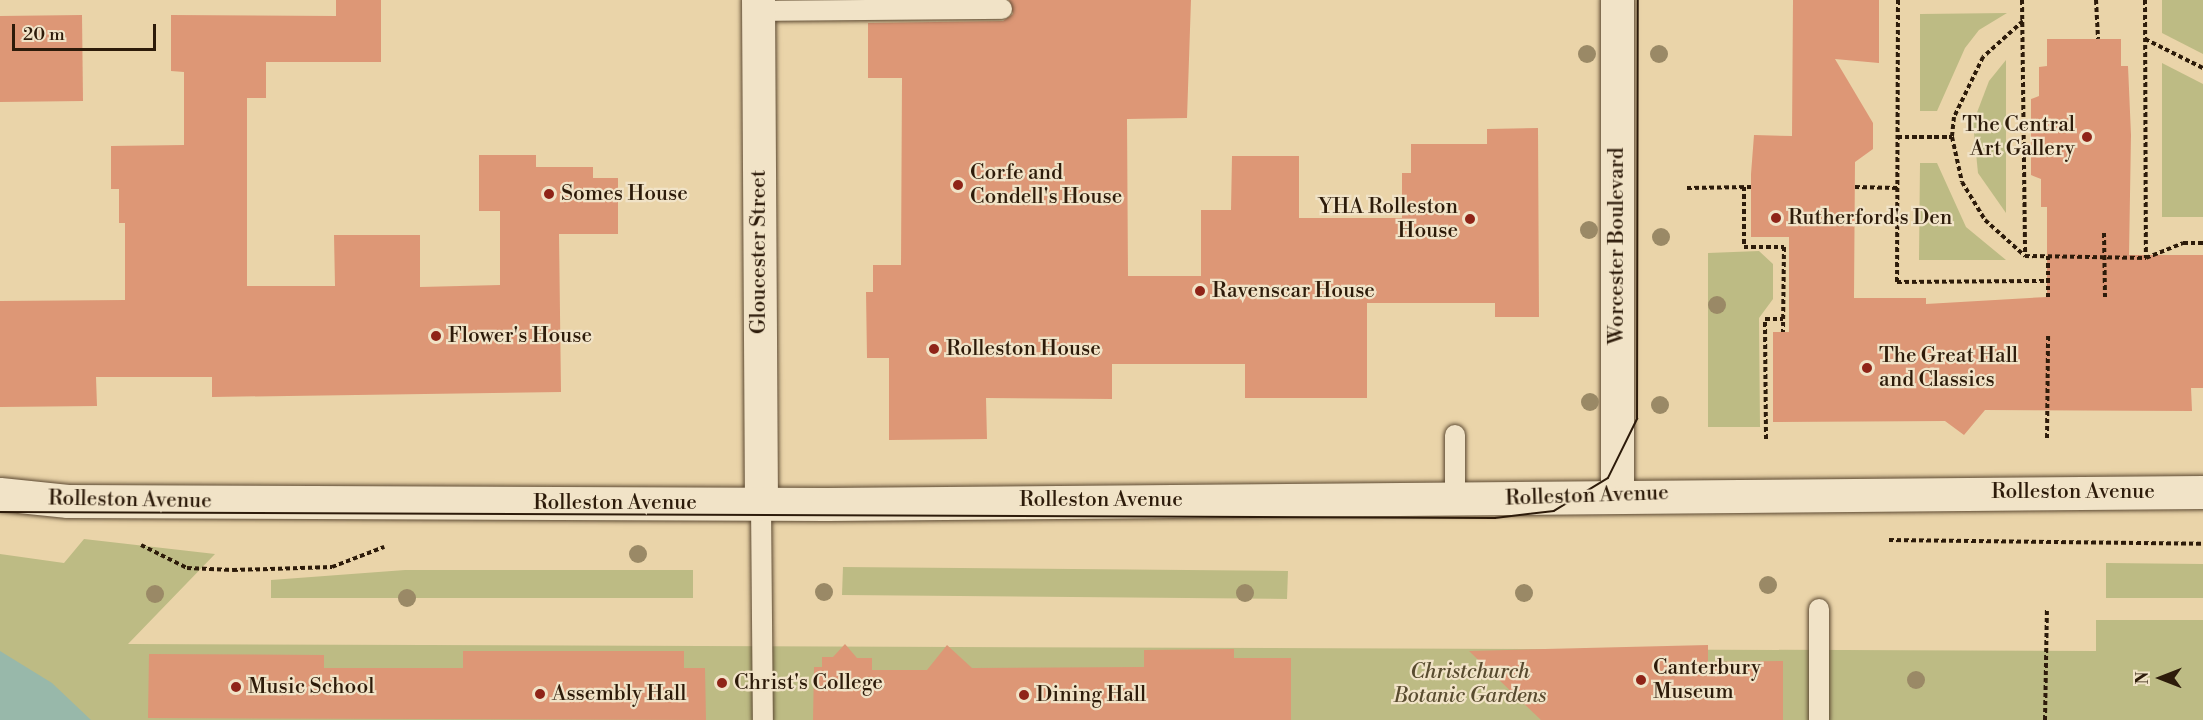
<!DOCTYPE html>
<html>
<head>
<meta charset="utf-8">
<style>
  body { margin:0 }
  #map { position:relative; width:2203px; height:720px; overflow:hidden; background:#ead4a9; font-family:"Libre Bodoni",serif }
  div>[style] { position:absolute }
  [style*='--x'] { left:calc(var(--x)*1px); top:calc(var(--y)*1px); width:calc(var(--w)*1px); rotate:calc(var(--a)*1deg) }
  .green>* { inset:0; background:#bdbb84 }
  .water>* { inset:0; background:#98b8aa }
  .building>* { inset:0; background:#dd9776 }
  .path>* { height:4px; margin-top:-2px; transform-origin:0; background:repeating-linear-gradient(90deg,#2d1b0a 0 4.5px,transparent 0 7.5px) }
  .roads { filter:drop-shadow(0 0 2px #5c4932) drop-shadow(0 0 2px #5c4932) }
  .lane>* { height:20px; margin:-10px; padding:0 10px; transform-origin:10px; border-radius:10px; background:#f1e3c7 }
  .street>* { height:33px; margin:-16.5px; padding:0 16.5px; transform-origin:16.5px; border-radius:16.5px; background:#f1e3c7 }
  .secondary>* { height:33px; margin:-16.5px; padding:0 16.5px; transform-origin:16.5px; border-radius:16.5px; background:#f1e3c7 }
  .tram>* { height:1.5px; margin:-0.75px; padding:0 0.75px; transform-origin:0.75px; border-radius:0.75px; background:#2d1b0a }
  .trees>* { width:18px; height:18px; margin:-9px; border-radius:50%; background:#9a8966 }
  .dots>* { width:16px; height:16px; translate:-50% -50%; box-sizing:border-box; border:3px solid #f1e3c7; border-radius:50% }
  span { translate:-50% -50%; white-space:nowrap; text-align:center; line-height:1.15; -webkit-text-stroke:4.5px #f1e3c7; paint-order:stroke }
  .poi-label { font-size:21px; color:#2d1b0a }
  .right { translate:-100% -50%; text-align:right }
  .left { translate:0 -50%; text-align:left }
  .street-label { font-size:21px; color:#2d1b0a }
  .park-label { font-size:21px; color:#584b2f; font-style:italic }
  .north { position:absolute; left:2131px; top:648px; width:60px; height:60px; -webkit-text-stroke:4px #f1e3c7; paint-order:stroke; rotate:270deg; font-size:16px; font-weight:700; line-height:24px; text-align:center; color:#2d1b0a }
  .north::after { content:''; display:block; margin:auto; width:21px; height:27px; background:#2d1b0a; clip-path:polygon(50% 0,100% 100%,50% 72%,0 100%) }
  .scale { position:absolute; left:12px; top:24px; width:144px; height:27px; box-sizing:border-box; border:3px solid #2d1b0a; border-top:0; padding-left:8px; font-size:18px; line-height:21px; white-space:nowrap; color:#2d1b0a; -webkit-text-stroke:4px #f1e3c7; paint-order:stroke }
</style>
</head>
<body>
<div id="map">
  <div class="green">
    <i style="clip-path:polygon(2162px 0,2203px 0,2203px 54px,2162px 33px)"></i>
    <i style="clip-path:polygon(2007px 13px,1979px 30px,1965px 48px,1937px 111px,1920px 111px,1920px 14px)"></i>
    <i style="clip-path:polygon(2006px 60px,2006px 213px,1978px 173px,1973px 123px,1989px 81px)"></i>
    <i style="clip-path:polygon(2162px 63px,2203px 84px,2203px 217px,2162px 217px)"></i>
    <i style="clip-path:polygon(1920px 163px,1937px 163px,1966px 227px,2006px 260px,1919px 260px)"></i>
    <i style="clip-path:polygon(1759px 251px,1773px 264px,1773px 299px,1759px 318px,1760px 427px,1708px 427px,1708px 253px)"></i>
    <i style="clip-path:polygon(84px 539px,215px 554px,128px 644px,2096px 651px,2096px 620px,2203px 620px,2203px 720px,0 720px,0 554px,64px 563px)"></i>
    <i style="clip-path:polygon(2106px 563px,2203px 564px,2203px 598px,2106px 598px)"></i>
    <i style="clip-path:polygon(843px 567px,1288px 571px,1287px 599px,842px 595px)"></i>
    <i style="clip-path:polygon(405px 570px,693px 570px,693px 598px,271px 598px,271px 580px)"></i>
  </div>
  <div class="water">
    <i style="clip-path:polygon(0 651px,52px 683px,91px 720px,0 720px)"></i>
  </div>
  <div class="building">
    <i style="clip-path:polygon(336px 0,381px 0,381px 62px,266px 62px,266px 98px,247px 98px,247px 286px,335px 286px,334px 235px,420px 235px,420px 287px,500px 285px,500px 211px,479px 211px,479px 155px,536px 155px,536px 167px,593px 167px,593px 178px,618px 178px,618px 234px,559px 234px,561px 392px,212px 397px,212px 377px,96px 377px,97px 406px,0 407px,0 301px,125px 300px,125px 223px,119px 223px,119px 189px,111px 189px,111px 146px,184px 145px,184px 72px,171px 71px,171px 15px,336px 16px)"></i>
    <i style="clip-path:polygon(1009px 0,1191px 0,1187px 118px,1127px 119px,1128px 276px,1201px 276px,1201px 210px,1231px 210px,1232px 156px,1299px 156px,1299px 218px,1402px 218px,1402px 173px,1411px 173px,1411px 144px,1487px 144px,1487px 129px,1538px 128px,1539px 317px,1495px 317px,1495px 303px,1367px 303px,1367px 398px,1245px 398px,1245px 364px,1112px 364px,1112px 399px,986px 398px,987px 439px,889px 440px,889px 358px,867px 358px,866px 292px,873px 292px,873px 265px,901px 265px,902px 78px,868px 78px,868px 23px,1003px 21px,1013px 14px)"></i>
    <i style="clip-path:polygon(1793px 0,1879px 0,1879px 63px,1835px 59px,1873px 123px,1873px 149px,1855px 162px,1854px 298px,1926px 298px,1926px 304px,2047px 297px,2047px 207px,2041px 207px,2041px 179px,2031px 175px,2031px 99px,2039px 96px,2039px 67px,2047px 66px,2047px 39px,2121px 39px,2121px 66px,2128px 66px,2131px 135px,2129px 255px,2203px 255px,2203px 388px,2191px 388px,2192px 411px,1985px 410px,1964px 435px,1945px 421px,1773px 422px,1773px 332px,1789px 332px,1789px 237px,1751px 237px,1751px 174px,1754px 135px,1792px 136px)"></i>
    <i style="clip-path:polygon(82px 15px,83px 101px,0 102px,0 16px)"></i>
    <i style="clip-path:polygon(845px 644px,857px 658px,872px 658px,872px 670px,927px 670px,947px 645px,972px 668px,1144px 667px,1144px 650px,1234px 649px,1234px 658px,1291px 658px,1291px 720px,813px 720px,814px 667px,822px 667px,822px 657px,833px 657px)"></i>
    <i style="clip-path:polygon(1708px 645px,1708px 662px,1783px 661px,1783px 720px,1541px 720px,1469px 651px)"></i>
    <i style="clip-path:polygon(463px 651px,684px 651px,684px 668px,705px 668px,706px 720px,148px 718px,149px 654px,324px 655px,324px 668px,463px 668px)"></i>
  </div>
  <div class="path">
    <i style="--x:1898;--y:0;--w:282;--a:90.2"></i>
    <i style="--x:1897;--y:282;--w:151;--a:-0.4"></i>
    <i style="--x:2022;--y:0;--w:255;--a:89.3"></i>
    <i style="--x:2096;--y:0;--w:39;--a:87"></i>
    <i style="--x:2145;--y:0;--w:258;--a:89.8"></i>
    <i style="--x:2023;--y:21;--w:54;--a:138"></i>
    <i style="--x:1983;--y:57;--w:67;--a:115.8"></i>
    <i style="--x:1954;--y:117;--w:20;--a:96"></i>
    <i style="--x:1952;--y:137;--w:46;--a:77.5"></i>
    <i style="--x:1962;--y:182;--w:44;--a:58.8"></i>
    <i style="--x:1985;--y:220;--w:54;--a:42"></i>
    <i style="--x:2025;--y:256;--w:121;--a:0.9"></i>
    <i style="--x:2146;--y:258;--w:40;--a:-22"></i>
    <i style="--x:2183;--y:243;--w:20;--a:0"></i>
    <i style="--x:2145;--y:39;--w:65;--a:26.6"></i>
    <i style="--x:1897;--y:137;--w:55;--a:0"></i>
    <i style="--x:1744;--y:187;--w:60;--a:90"></i>
    <i style="--x:1744;--y:247;--w:40;--a:0"></i>
    <i style="--x:1784;--y:247;--w:85;--a:90.7"></i>
    <i style="--x:1855;--y:187;--w:42;--a:1.4"></i>
    <i style="--x:1687;--y:188;--w:64;--a:-0.9"></i>
    <i style="--x:2104;--y:233;--w:64;--a:89.1"></i>
    <i style="--x:2048;--y:256;--w:41;--a:90"></i>
    <i style="--x:2047;--y:438;--w:103;--a:-89.4"></i>
    <i style="--x:1766;--y:439;--w:120;--a:-90.5"></i>
    <i style="--x:1765;--y:319;--w:18;--a:0"></i>
    <i style="--x:1889;--y:540;--w:314;--a:0.7"></i>
    <i style="--x:141;--y:545;--w:51;--a:26.6"></i>
    <i style="--x:187;--y:568;--w:46;--a:2.5"></i>
    <i style="--x:233;--y:570;--w:99;--a:-1.7"></i>
    <i style="--x:332;--y:567;--w:56;--a:-21"></i>
    <i style="--x:2045;--y:720;--w:111;--a:-89"></i>
  </div>
  <div class="roads">
    <div class="lane">
      <i style="--x:758;--y:11;--w:244;--a:-0.5"></i>
      <i style="--x:1455;--y:435;--w:64;--a:90"></i>
      <i style="--x:761;--y:504;--w:216;--a:89.5"></i>
      <i style="--x:1819;--y:720;--w:111;--a:-90"></i>
    </div>
    <div class="street">
      <i style="--x:1617;--y:0;--w:493;--a:90"></i>
    </div>
    <div class="secondary">
      <i style="--x:758;--y:0;--w:504;--a:89.66"></i>
      <i style="--x:0;--y:494;--w:68;--a:5.9"></i>
      <i style="--x:68;--y:501;--w:759;--a:0.23"></i>
      <i style="--x:827;--y:504;--w:1376;--a:-0.5"></i>
    </div>
  </div>
  <div class="tram">
    <i style="--x:0;--y:512;--w:1495;--a:0.23"></i>
    <i style="--x:1495;--y:518;--w:59;--a:-6.8"></i>
    <i style="--x:1554;--y:511;--w:63;--a:-31.4"></i>
    <i style="--x:1608;--y:478;--w:66;--a:-63.8"></i>
    <i style="--x:1637;--y:419;--w:419;--a:-89.9"></i>
  </div>
  <div class="trees">
    <i style="left:1587px;top:54px"></i>
    <i style="left:1659px;top:54px"></i>
    <i style="left:1589px;top:230px"></i>
    <i style="left:1661px;top:237px"></i>
    <i style="left:1717px;top:305px"></i>
    <i style="left:1590px;top:402px"></i>
    <i style="left:1660px;top:405px"></i>
    <i style="left:638px;top:554px"></i>
    <i style="left:1768px;top:585px"></i>
    <i style="left:824px;top:592px"></i>
    <i style="left:1245px;top:593px"></i>
    <i style="left:1524px;top:593px"></i>
    <i style="left:155px;top:594px"></i>
    <i style="left:407px;top:598px"></i>
    <i style="left:1916px;top:680px"></i>
  </div>
  <div class="dots">
    <i style="left:2087px;top:137px;background:#8f2418"></i>
    <i style="left:958px;top:185px;background:#8f2418"></i>
    <i style="left:549px;top:194px;background:#8f2418"></i>
    <i style="left:1776px;top:218px;background:#8f2418"></i>
    <i style="left:1470px;top:219px;background:#8f2418"></i>
    <i style="left:1200px;top:291px;background:#8f2418"></i>
    <i style="left:436px;top:336px;background:#8f2418"></i>
    <i style="left:934px;top:349px;background:#8f2418"></i>
    <i style="left:1867px;top:368px;background:#8f2418"></i>
    <i style="left:1641px;top:680px;background:#8f2418"></i>
    <i style="left:722px;top:683px;background:#8f2418"></i>
    <i style="left:236px;top:687px;background:#8f2418"></i>
    <i style="left:540px;top:694px;background:#8f2418"></i>
    <i style="left:1024px;top:695px;background:#8f2418"></i>
  </div>
  <div class="poi-label">
    <span class="right" style="left:2075px;top:137px">The Central<br>Art Gallery</span>
    <span class="left" style="left:970px;top:185px">Corfe and<br>Condell's House</span>
    <span class="left" style="left:561px;top:194px">Somes House</span>
    <span class="right" style="left:1458px;top:219px">YHA Rolleston<br>House</span>
    <span class="left" style="left:1788px;top:218px">Rutherford's Den</span>
    <span class="left" style="left:1212px;top:291px">Ravenscar House</span>
    <span class="left" style="left:448px;top:336px">Flower's House</span>
    <span class="left" style="left:946px;top:349px">Rolleston House</span>
    <span class="left" style="left:1879px;top:368px">The Great Hall<br>and Classics</span>
    <span class="left" style="left:1653px;top:680px">Canterbury<br>Museum</span>
    <span class="left" style="left:734px;top:683px">Christ's College</span>
    <span class="left" style="left:248px;top:687px">Music School</span>
    <span class="left" style="left:552px;top:694px">Assembly Hall</span>
    <span class="left" style="left:1036px;top:695px">Dining Hall</span>
  </div>
  <div class="street-label">
    <span style="left:1617px;top:246px;rotate:-90deg">Worcester Boulevard</span>
    <span style="left:759px;top:252px;rotate:-90deg">Gloucester Street</span>
    <span style="left:2073px;top:492px">Rolleston Avenue</span>
    <span style="left:1587px;top:496px;rotate:-2deg">Rolleston Avenue</span>
    <span style="left:130px;top:500px;rotate:1deg">Rolleston Avenue</span>
    <span style="left:1101px;top:500px">Rolleston Avenue</span>
    <span style="left:615px;top:503px">Rolleston Avenue</span>
  </div>
  <div class="park-label">
    <span style="left:1470px;top:684px">Christchurch<br>Botanic Gardens</span>
  </div>
  <div class="north">N</div>
  <div class="scale">20 m</div>
</div>
</body>
</html>
